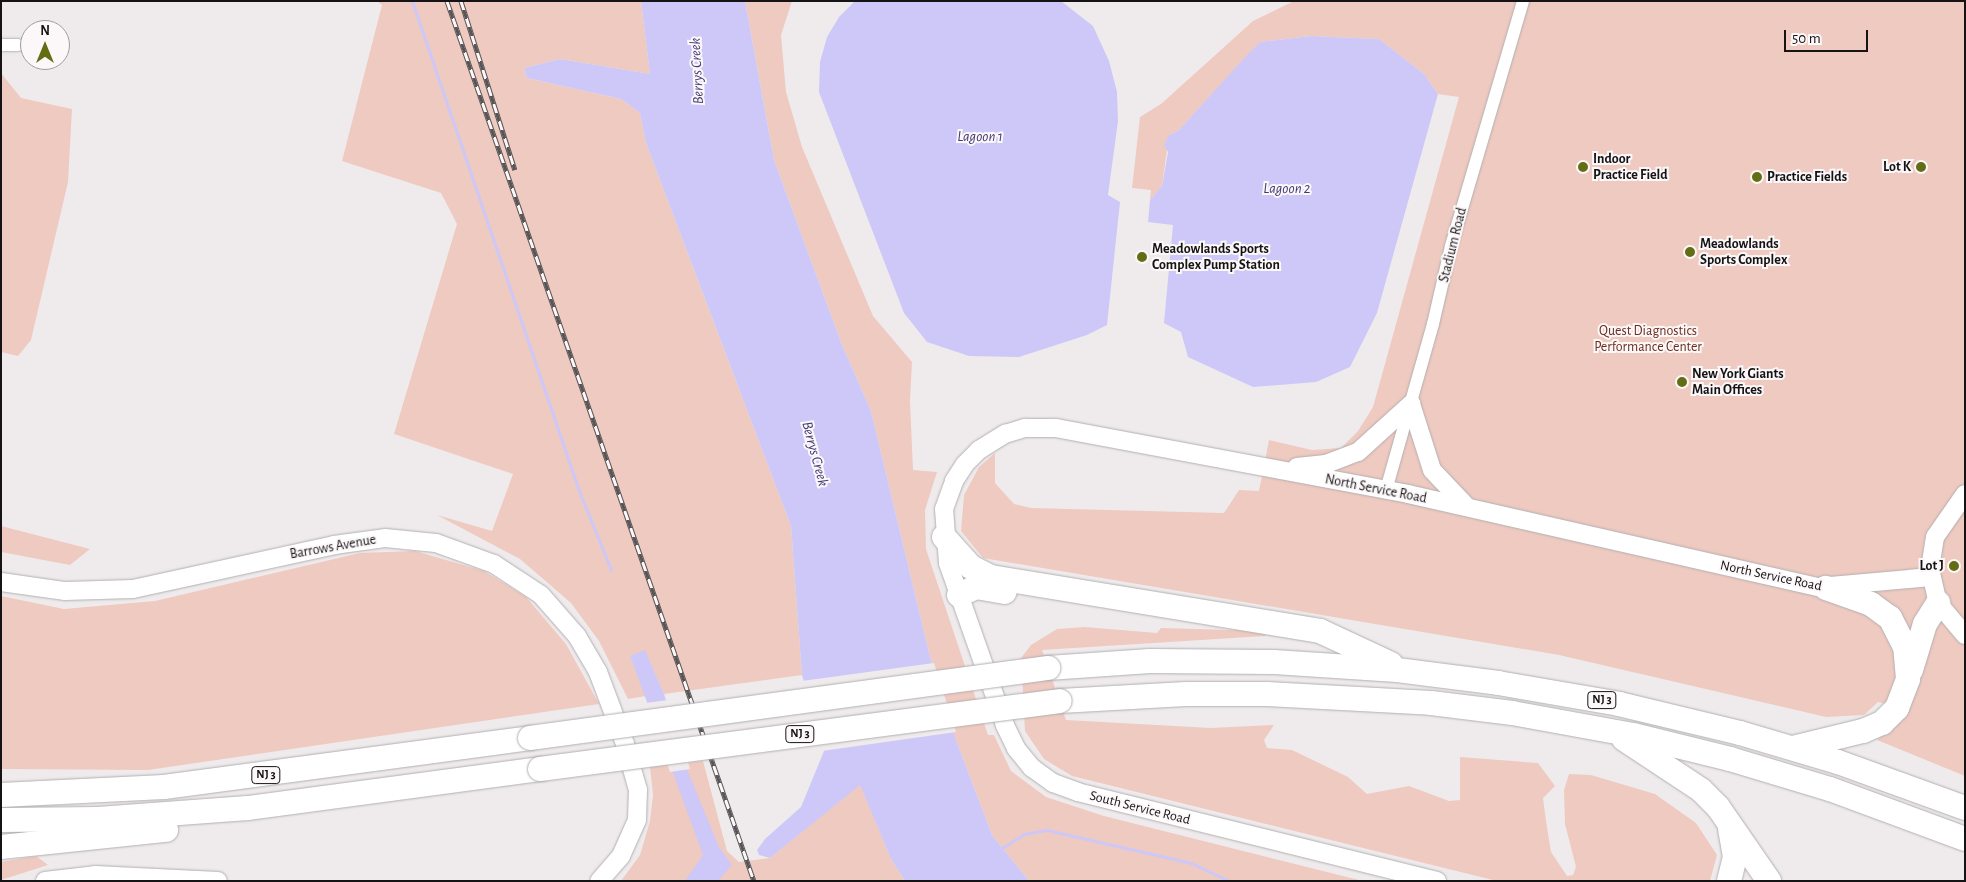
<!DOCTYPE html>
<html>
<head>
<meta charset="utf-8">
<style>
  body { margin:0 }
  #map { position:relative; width:1966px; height:882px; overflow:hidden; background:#efebed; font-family:"Alegreya Sans",sans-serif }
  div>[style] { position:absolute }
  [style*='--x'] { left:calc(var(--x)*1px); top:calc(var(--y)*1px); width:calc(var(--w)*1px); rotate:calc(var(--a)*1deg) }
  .green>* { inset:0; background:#efcac0 }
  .water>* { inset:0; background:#cdc8f7 }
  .pier>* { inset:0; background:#efebed }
  .stream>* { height:3px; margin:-1.5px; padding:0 1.5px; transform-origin:1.5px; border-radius:1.5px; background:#cdc8f7 }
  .roads { filter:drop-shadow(0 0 1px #b2afb1) drop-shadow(0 0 1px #b2afb1) }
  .street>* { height:12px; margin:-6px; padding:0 6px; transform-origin:6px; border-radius:6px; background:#fff }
  .secondary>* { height:18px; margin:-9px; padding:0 9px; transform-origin:9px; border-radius:9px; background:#fff }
  .highway>* { height:24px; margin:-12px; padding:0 12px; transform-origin:12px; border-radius:12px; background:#fff }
  .rail>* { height:5px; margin-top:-2.5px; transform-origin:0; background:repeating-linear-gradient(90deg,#fcf8fa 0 9px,#575556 0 18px); box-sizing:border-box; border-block:1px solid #575556 }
  .bridges { filter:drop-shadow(0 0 1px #b2afb1) drop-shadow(0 0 1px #b2afb1) }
  .highway-bridge>* { height:24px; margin:-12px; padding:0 12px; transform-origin:12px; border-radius:12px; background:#fff }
  .dots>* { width:14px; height:14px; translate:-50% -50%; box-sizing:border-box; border:2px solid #fcf8fa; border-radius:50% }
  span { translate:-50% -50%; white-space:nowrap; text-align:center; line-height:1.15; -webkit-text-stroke:4px #fcf8fa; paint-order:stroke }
  .shield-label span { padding:1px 4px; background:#fcf8fa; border:1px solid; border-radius:4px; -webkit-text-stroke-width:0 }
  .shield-label { font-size:12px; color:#151314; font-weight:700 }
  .poi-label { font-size:14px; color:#151314; font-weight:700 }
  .left { translate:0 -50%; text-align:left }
  .right { translate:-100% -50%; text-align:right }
  .street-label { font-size:14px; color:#151314 }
  .park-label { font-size:14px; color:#6c2d1c }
  .water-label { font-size:15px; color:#443a73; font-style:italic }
  .frame { position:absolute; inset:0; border:2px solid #151314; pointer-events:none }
  .north { position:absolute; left:20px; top:20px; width:50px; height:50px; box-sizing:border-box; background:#fcf8fa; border:1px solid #a09c9e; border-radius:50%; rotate:0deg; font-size:14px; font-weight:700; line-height:20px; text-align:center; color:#151314 }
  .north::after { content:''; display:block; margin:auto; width:18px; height:22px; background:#636d14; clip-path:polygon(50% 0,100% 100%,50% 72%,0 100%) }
  .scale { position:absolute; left:1784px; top:30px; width:84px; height:22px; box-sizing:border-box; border:2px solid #151314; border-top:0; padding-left:6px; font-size:15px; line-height:18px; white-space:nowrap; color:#151314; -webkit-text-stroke:4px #fcf8fa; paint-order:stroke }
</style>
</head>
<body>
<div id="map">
  <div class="green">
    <i style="clip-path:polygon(377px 1px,641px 1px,650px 74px,560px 59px,524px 68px,527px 78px,621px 99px,640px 113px,646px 143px,791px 526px,802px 675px,664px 694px,645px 651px,630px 656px,646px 696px,628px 699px,599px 641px,571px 603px,520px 559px,437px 515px,492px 531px,513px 474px,394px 434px,457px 224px,441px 193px,342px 161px,382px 5px)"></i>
    <i style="clip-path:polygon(745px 1px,792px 1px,781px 35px,786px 92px,802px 147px,873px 316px,912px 362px,910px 401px,913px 470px,937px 472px,925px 510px,926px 549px,988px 735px,994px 735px,1011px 771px,1046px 797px,1104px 816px,1363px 881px,1029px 881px,992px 835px,956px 740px,930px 657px,871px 411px,842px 345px,774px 160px)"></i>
    <i style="clip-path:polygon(1294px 1px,1965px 1px,1965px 776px,1877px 740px,1901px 719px,1905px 709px,1878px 702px,1864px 715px,1826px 717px,1559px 655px,983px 558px,961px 531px,964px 495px,979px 467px,995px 453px,995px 483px,1014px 504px,1031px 508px,1224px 513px,1239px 490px,1259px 491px,1269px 440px,1312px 450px,1341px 448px,1358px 431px,1373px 407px,1459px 97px,1438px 94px,1424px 74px,1379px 39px,1311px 36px,1260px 42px,1178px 131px,1169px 135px,1162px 186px,1150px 200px,1151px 190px,1132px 188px,1140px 117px,1161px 104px,1253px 21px)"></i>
    <i style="clip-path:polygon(1px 73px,21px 98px,72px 109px,68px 182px,31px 340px,18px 356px,1px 352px)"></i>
    <i style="clip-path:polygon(1px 526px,90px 549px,70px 565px,1px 552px)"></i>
    <i style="clip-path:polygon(415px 551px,484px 571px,526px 597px,566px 644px,599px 704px,148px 770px,1px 769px,1px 596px,64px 609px,155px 601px,360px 553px)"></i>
    <i style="clip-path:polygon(1085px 627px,1157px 633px,1161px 628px,1266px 631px,1265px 636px,1042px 650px,1066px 720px,1211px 728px,1274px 725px,1264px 740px,1267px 748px,1292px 750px,1348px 777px,1367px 794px,1409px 786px,1449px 801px,1460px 800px,1460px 757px,1538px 763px,1555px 786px,1543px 798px,1546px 821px,1551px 852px,1567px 876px,1573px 875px,1576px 867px,1565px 824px,1564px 790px,1569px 774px,1591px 775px,1655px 794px,1696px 823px,1717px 855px,1710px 881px,1497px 881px,1072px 776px,1044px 759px,1025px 731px,1021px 658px,1031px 645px,1057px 629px)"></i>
    <i style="clip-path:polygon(703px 761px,727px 851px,739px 862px,770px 858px,860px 784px,891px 859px,905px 881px,621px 881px,640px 855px,650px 821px,653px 795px,650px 767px)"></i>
    <i style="clip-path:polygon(36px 856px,48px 865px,1px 880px,1px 862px)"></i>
  </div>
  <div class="water">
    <i style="clip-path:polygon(641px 1px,745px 1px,774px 160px,842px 345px,871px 411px,930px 657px,956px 740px,992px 835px,1029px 881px,905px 881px,891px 859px,860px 785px,770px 858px,759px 855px,757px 850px,765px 839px,801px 807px,824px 751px,802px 675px,791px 526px,646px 143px,640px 113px,621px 99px,527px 78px,524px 68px,560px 59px,650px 74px)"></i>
    <i style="clip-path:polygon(855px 1px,1061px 1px,1093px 26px,1109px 61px,1117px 92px,1118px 121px,1108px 195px,1120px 202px,1107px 325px,1087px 335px,1019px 357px,969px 356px,927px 342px,904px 313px,819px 92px,820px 62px,827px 37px,839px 17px)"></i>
    <i style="clip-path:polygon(1311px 36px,1379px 39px,1424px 74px,1438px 94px,1377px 313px,1350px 367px,1316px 382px,1253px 387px,1188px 357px,1181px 332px,1164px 323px,1173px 225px,1148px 222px,1150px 200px,1162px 186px,1168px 152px,1164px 145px,1169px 135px,1178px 131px,1248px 54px,1260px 42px)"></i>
    <i style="clip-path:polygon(645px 650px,664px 694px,688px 772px,719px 847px,732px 865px,718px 881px,685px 881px,703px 855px,630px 656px)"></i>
  </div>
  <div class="pier">
    <i style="clip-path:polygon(934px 663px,956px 732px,822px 751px,802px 681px)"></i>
    <i style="clip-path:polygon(668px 700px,690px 769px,670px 772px,646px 703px)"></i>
  </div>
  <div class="stream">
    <i style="--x:412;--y:1;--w:518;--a:71.18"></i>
    <i style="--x:579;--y:491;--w:85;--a:67.9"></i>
    <i style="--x:1000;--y:849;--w:28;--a:-32"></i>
    <i style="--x:1024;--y:834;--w:23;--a:-10"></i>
    <i style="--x:1047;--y:830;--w:148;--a:12.9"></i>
    <i style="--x:1191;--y:863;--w:42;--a:25.3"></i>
  </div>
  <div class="roads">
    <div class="street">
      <i style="--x:1;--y:45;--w:17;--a:0"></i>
      <i style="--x:1386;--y:490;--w:173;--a:-74.2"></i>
      <i style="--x:1433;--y:324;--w:80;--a:-77"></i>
      <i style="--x:1451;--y:246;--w:255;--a:-73.6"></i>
    </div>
    <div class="secondary">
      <i style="--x:1297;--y:467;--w:29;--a:-6"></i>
      <i style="--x:1326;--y:464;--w:34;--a:-21"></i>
      <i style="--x:1358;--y:452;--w:72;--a:-42.2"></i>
      <i style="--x:1411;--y:404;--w:69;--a:72.3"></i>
      <i style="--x:1432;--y:470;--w:51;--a:46.6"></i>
      <i style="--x:1965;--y:494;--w:52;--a:124.9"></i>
      <i style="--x:1935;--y:537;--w:32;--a:99"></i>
      <i style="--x:1930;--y:569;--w:35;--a:77"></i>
      <i style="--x:1938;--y:603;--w:42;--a:49.8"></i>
      <i style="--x:1;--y:582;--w:65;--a:8"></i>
      <i style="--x:65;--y:591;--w:68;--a:-1.7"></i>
      <i style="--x:133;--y:589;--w:206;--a:-12.3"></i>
      <i style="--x:334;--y:545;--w:51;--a:-7.8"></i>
      <i style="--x:385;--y:538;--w:51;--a:5.6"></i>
      <i style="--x:436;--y:543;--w:62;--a:19.9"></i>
      <i style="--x:494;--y:564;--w:56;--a:33.4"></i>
      <i style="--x:541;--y:595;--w:55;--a:48.7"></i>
      <i style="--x:577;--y:636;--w:42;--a:59.7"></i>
      <i style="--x:598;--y:672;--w:77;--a:69.4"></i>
      <i style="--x:625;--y:744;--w:48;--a:74.2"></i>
      <i style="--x:638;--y:790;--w:30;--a:92"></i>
      <i style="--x:637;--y:820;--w:39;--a:114"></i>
      <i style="--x:621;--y:856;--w:33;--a:131"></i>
      <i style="--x:45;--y:881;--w:50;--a:-6.8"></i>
      <i style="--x:95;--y:875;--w:123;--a:2.8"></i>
      <i style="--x:1437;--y:881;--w:370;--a:-166.1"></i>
      <i style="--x:1078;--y:792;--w:27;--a:-160"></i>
      <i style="--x:1053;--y:783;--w:26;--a:-144"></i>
      <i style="--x:1032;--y:768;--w:26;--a:-129"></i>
      <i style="--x:1016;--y:748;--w:25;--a:-116"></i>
      <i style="--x:1005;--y:725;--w:172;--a:-109.4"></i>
      <i style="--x:948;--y:563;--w:54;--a:-94.2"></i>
      <i style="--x:944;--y:509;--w:30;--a:-70"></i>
      <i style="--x:954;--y:481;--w:20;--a:-57"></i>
      <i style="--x:965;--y:464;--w:20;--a:-45"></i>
      <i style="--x:979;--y:450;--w:31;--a:-32"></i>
      <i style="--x:1005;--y:434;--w:21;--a:-17"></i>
      <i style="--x:1025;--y:428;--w:31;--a:0"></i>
      <i style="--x:1056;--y:428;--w:358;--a:10.6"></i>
      <i style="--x:1408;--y:494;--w:421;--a:12.8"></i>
      <i style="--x:1819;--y:587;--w:112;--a:-5.1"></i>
    </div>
    <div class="highway">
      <i style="--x:944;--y:537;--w:40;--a:48"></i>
      <i style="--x:971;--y:567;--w:22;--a:27"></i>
      <i style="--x:991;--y:577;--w:333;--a:9.3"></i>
      <i style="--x:1320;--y:631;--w:78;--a:24.9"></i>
      <i style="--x:959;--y:595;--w:19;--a:-25"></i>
      <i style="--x:976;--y:587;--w:29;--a:10"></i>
      <i style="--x:1048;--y:668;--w:102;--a:-3.9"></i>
      <i style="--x:1150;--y:661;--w:124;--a:0.5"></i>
      <i style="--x:1274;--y:662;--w:123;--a:3.7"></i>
      <i style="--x:1397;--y:670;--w:102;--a:7.3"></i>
      <i style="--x:1498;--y:683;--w:123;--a:9.8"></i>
      <i style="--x:1619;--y:704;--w:124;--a:13.5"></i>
      <i style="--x:1740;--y:733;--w:102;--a:16.5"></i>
      <i style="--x:1838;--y:762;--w:135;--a:19.9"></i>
      <i style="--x:1911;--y:670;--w:48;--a:-73.1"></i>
      <i style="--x:1925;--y:624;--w:25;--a:-58"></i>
      <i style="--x:1060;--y:701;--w:126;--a:-3.2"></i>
      <i style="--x:1186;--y:694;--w:81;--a:0"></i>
      <i style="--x:1267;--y:694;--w:164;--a:3.1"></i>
      <i style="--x:1431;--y:703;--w:82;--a:7"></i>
      <i style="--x:1512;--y:713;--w:123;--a:10.3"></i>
      <i style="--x:1633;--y:735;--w:100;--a:13.9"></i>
      <i style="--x:1730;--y:759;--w:104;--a:16.7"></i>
      <i style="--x:1830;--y:789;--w:144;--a:20.3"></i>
      <i style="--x:1624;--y:739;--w:92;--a:33.5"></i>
      <i style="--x:1701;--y:790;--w:24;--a:45"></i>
      <i style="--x:1718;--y:807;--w:90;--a:55.4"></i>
      <i style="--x:1793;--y:748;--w:72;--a:-13.7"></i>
      <i style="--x:1863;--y:731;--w:21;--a:-23"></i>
      <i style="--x:1882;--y:723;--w:21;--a:-45"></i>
      <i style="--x:1897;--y:708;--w:31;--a:-69"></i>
      <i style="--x:1908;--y:679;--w:32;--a:-95"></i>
      <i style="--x:1905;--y:647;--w:33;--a:-117"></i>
      <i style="--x:1890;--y:618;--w:24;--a:-144"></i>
      <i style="--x:1871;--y:604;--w:48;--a:-160.4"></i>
      <i style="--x:1;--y:795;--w:163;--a:-2.8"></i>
      <i style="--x:164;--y:787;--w:369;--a:-7.6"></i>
      <i style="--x:1;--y:820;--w:97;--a:-0.6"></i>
      <i style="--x:98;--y:819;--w:150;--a:-4.2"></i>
      <i style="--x:248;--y:808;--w:295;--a:-7.6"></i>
      <i style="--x:1;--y:847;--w:166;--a:-5.9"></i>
      <i style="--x:1729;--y:881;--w:25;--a:-76"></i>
      <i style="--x:1735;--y:857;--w:28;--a:-100"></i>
    </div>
  </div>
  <div class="rail">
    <i style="--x:447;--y:1;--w:932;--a:70.77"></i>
    <i style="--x:461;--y:1;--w:177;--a:72.3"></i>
  </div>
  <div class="bridges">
    <div class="highway-bridge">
      <i style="--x:530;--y:738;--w:523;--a:-7.7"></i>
      <i style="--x:540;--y:769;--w:524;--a:-7.45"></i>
    </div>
  </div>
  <div class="dots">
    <i style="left:1583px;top:167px;background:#636d14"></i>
    <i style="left:1921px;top:167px;background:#636d14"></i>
    <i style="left:1757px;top:177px;background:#636d14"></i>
    <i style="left:1690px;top:252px;background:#636d14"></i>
    <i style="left:1142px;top:257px;background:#636d14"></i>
    <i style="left:1682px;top:382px;background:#636d14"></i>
    <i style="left:1954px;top:566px;background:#636d14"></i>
  </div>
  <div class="shield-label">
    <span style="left:1602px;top:700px">NJ 3</span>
    <span style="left:800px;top:734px">NJ 3</span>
    <span style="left:266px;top:775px">NJ 3</span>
  </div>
  <div class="poi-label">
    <span class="left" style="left:1593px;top:167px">Indoor<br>Practice Field</span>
    <span class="right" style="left:1911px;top:167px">Lot K</span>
    <span class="left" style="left:1767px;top:177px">Practice Fields</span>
    <span class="left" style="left:1700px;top:252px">Meadowlands<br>Sports Complex</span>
    <span class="left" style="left:1152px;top:257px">Meadowlands Sports<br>Complex Pump Station</span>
    <span class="left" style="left:1692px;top:382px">New York Giants<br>Main Offices</span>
    <span class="right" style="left:1944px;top:566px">Lot J</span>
  </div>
  <div class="street-label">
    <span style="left:1453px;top:245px;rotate:-76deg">Stadium Road</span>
    <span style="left:1376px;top:489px;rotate:11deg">North Service Road</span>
    <span style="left:333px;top:547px;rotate:-10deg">Barrows Avenue</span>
    <span style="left:1771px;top:576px;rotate:12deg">North Service Road</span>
    <span style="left:1140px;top:808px;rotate:14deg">South Service Road</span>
  </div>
  <div class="park-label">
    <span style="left:1648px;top:339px">Quest Diagnostics<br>Performance Center</span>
  </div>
  <div class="water-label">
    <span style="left:697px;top:71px;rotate:-93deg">Berrys Creek</span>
    <span style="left:980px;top:137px">Lagoon 1</span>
    <span style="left:1287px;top:189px">Lagoon 2</span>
    <span style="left:815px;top:454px;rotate:75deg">Berrys Creek</span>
  </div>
  <div class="frame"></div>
  <div class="north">N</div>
  <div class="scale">50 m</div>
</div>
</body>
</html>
